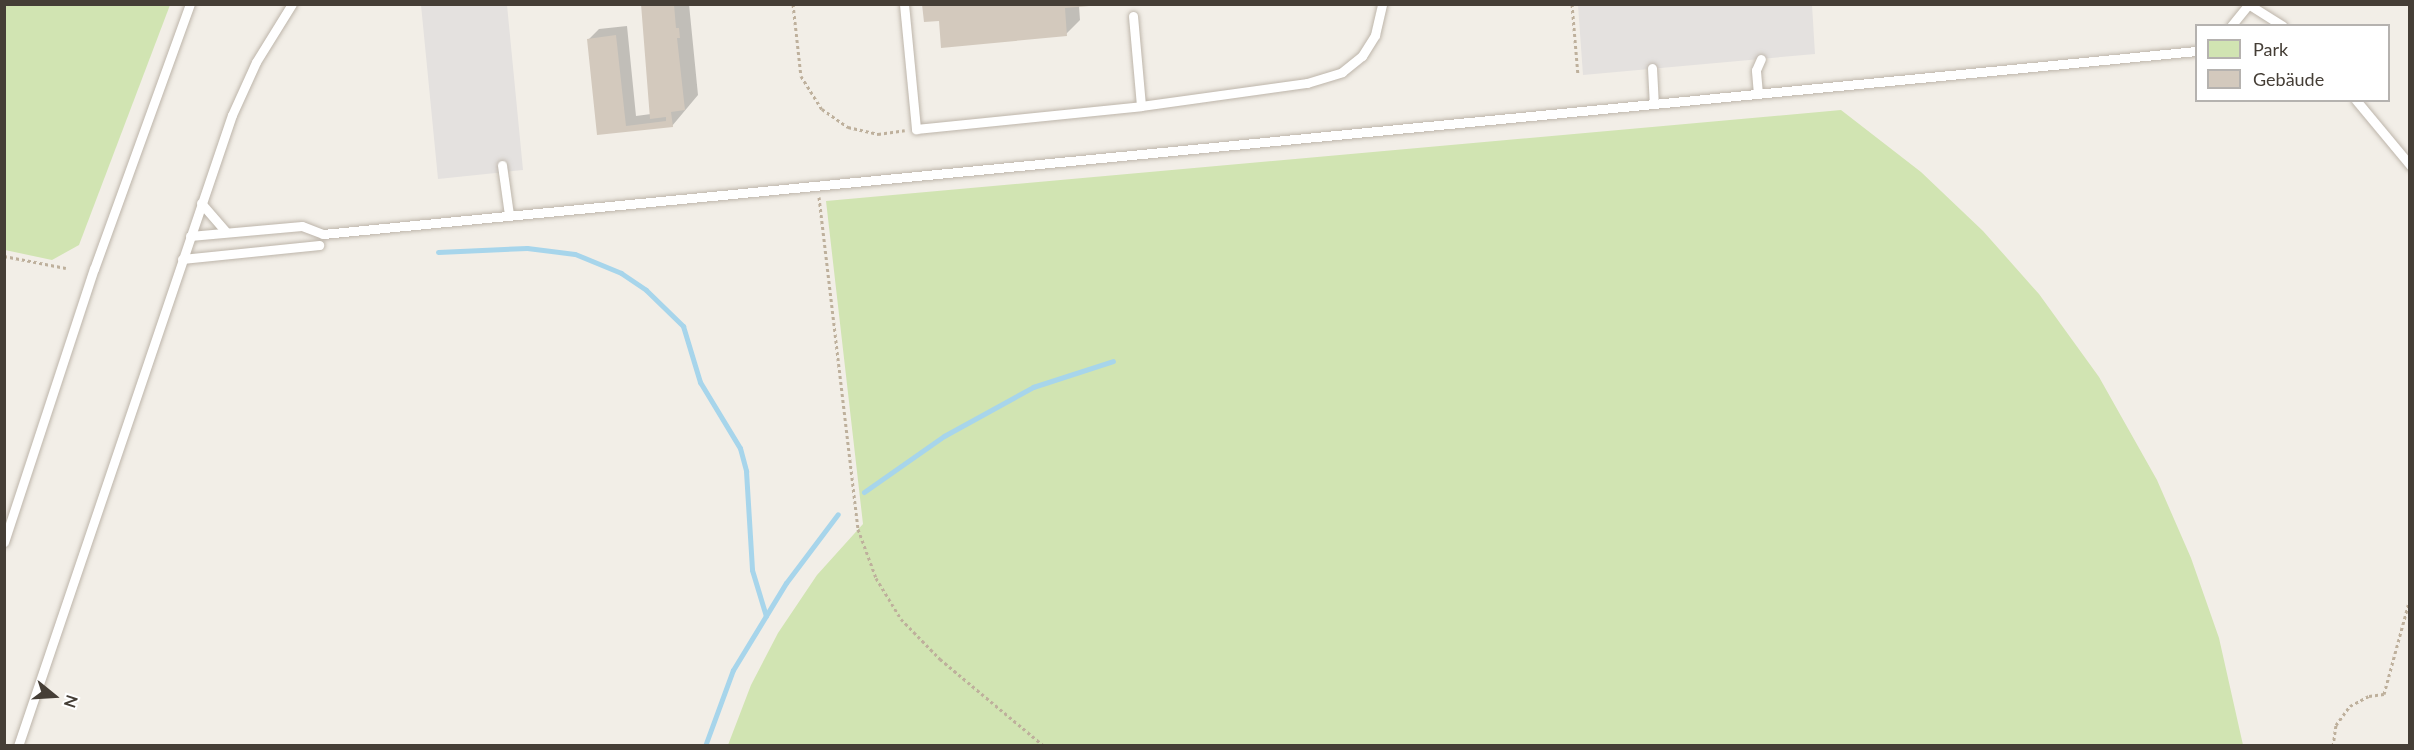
<!DOCTYPE html>
<html>
<head>
<meta charset="utf-8">
<style>
  body { margin:0 }
  #map { position:relative; width:2414px; height:750px; overflow:hidden; background:#f2eee7; font-family:Lato,sans-serif }
  div>[style] { position:absolute }
  [style*='--x'] { left:calc(var(--x)*1px); top:calc(var(--y)*1px); width:calc(var(--w)*1px); rotate:calc(var(--a)*1deg) }
  .green>* { inset:0; background:#d1e4b2 }
  .parking>* { inset:0; background:#e4e1df }
  .shadow>* { inset:0; background:#0003 }
  .stream>* { height:5px; margin:-2.5px; padding:0 2.5px; transform-origin:2.5px; border-radius:2.5px; background:#a7d5eb }
  .building>* { inset:0; background:#d3c9bd }
  .path>* { height:3px; margin-top:-1.5px; transform-origin:0; background:repeating-linear-gradient(90deg,#beb09c 0 3px,transparent 0 6px) }
  .roads { filter:drop-shadow(0 0 2px #bdb5aa) drop-shadow(0 0 2px #bdb5aa) }
  .service>* { height:9px; margin:-4.5px; padding:0 4.5px; transform-origin:4.5px; border-radius:4.5px; background:#fff }
  span { translate:-50% -50%; white-space:nowrap; text-align:center; line-height:1.15; -webkit-text-stroke:5px #fff; paint-order:stroke }
  .frame { position:absolute; inset:0; border:6px solid #453e36; pointer-events:none }
  .legend { position:absolute; left:2195px; top:24px; width:195px; height:78px; box-sizing:border-box; background:#fff; border:2px solid #b5b2af; margin:0; padding:8px 10px; list-style:none; font-size:18px; color:#453e36 }
  .legend li { display:flex; align-items:center; gap:12px; height:30px }
  .legend b { width:30px; border:2px solid #b5b2af }
  .north { position:absolute; left:24px; top:666px; width:60px; height:60px; -webkit-text-stroke:4px #fff; paint-order:stroke; rotate:108deg; font-size:16px; font-weight:700; line-height:24px; text-align:center; color:#453e36 }
  .north::after { content:''; display:block; margin:auto; width:21px; height:27px; background:#453e36; clip-path:polygon(50% 0,100% 100%,50% 72%,0 100%) }
</style>
</head>
<body>
<div id="map">
  <div class="green">
    <i style="clip-path:polygon(4px 5px,170px 5px,79px 245px,52px 260px,5px 250px)"></i>
    <i style="clip-path:polygon(1841px 110px,1921px 172px,1983px 231px,2039px 294px,2099px 377px,2157px 480px,2191px 558px,2219px 638px,2243px 745px,728px 745px,751px 685px,778px 633px,817px 575px,863px 524px,826px 201px)"></i>
  </div>
  <div class="parking">
    <i style="clip-path:polygon(421px 5px,507px 5px,523px 170px,438px 179px)"></i>
    <i style="clip-path:polygon(1578px 5px,1812px 5px,1815px 54px,1583px 75px)"></i>
  </div>
  <div class="shadow">
    <i style="clip-path:polygon(642px 4px,689px 4px,698px 95px,672px 126px,599px 134px,589px 39px,599px 29px,627px 26px,636px 116px,651px 114px)"></i>
    <i style="clip-path:polygon(923px 4px,1089px 4px,1079px 6px,1080px 20px,1066px 34px,940px 19px)"></i>
  </div>
  <div class="stream">
    <i style="--x:438;--y:252;--w:89;--a:-2.6"></i>
    <i style="--x:527;--y:248;--w:48;--a:7.1"></i>
    <i style="--x:575;--y:254;--w:50;--a:22.4"></i>
    <i style="--x:621;--y:273;--w:30;--a:34"></i>
    <i style="--x:646;--y:290;--w:52;--a:44.2"></i>
    <i style="--x:683;--y:326;--w:59;--a:73.1"></i>
    <i style="--x:700;--y:382;--w:77;--a:58.8"></i>
    <i style="--x:740;--y:448;--w:24;--a:75"></i>
    <i style="--x:746;--y:471;--w:99;--a:86.5"></i>
    <i style="--x:752;--y:570;--w:48;--a:73.1"></i>
    <i style="--x:864;--y:492;--w:98;--a:-35"></i>
    <i style="--x:944;--y:436;--w:102;--a:-28.8"></i>
    <i style="--x:1033;--y:387;--w:84;--a:-18"></i>
    <i style="--x:705;--y:746;--w:81;--a:-69.8"></i>
    <i style="--x:733;--y:670;--w:102;--a:-58.7"></i>
    <i style="--x:786;--y:583;--w:86;--a:-53"></i>
  </div>
  <div class="building">
    <i style="clip-path:polygon(641px 4px,674px 4px,676px 28px,679px 28px,680px 38px,677px 38px,685px 110px,671px 112px,673px 127px,597px 135px,587px 39px,616px 35px,626px 126px,666px 121px,666px 117px,650px 119px)"></i>
    <i style="clip-path:polygon(922px 4px,1089px 4px,1089px 6px,1065px 8px,1067px 36px,941px 48px,939px 21px,924px 22px)"></i>
  </div>
  <div class="path">
    <i style="--x:793;--y:4;--w:72;--a:83.7"></i>
    <i style="--x:801;--y:76;--w:39;--a:58"></i>
    <i style="--x:822;--y:109;--w:32;--a:35"></i>
    <i style="--x:848;--y:127;--w:31;--a:13"></i>
    <i style="--x:878;--y:134;--w:27;--a:-8"></i>
    <i style="--x:1572;--y:4;--w:71;--a:85.2"></i>
    <i style="--x:819;--y:197;--w:334;--a:83.3"></i>
    <i style="--x:858;--y:529;--w:52;--a:69.8"></i>
    <i style="--x:876;--y:578;--w:48;--a:58.6"></i>
    <i style="--x:901;--y:619;--w:56;--a:45.7"></i>
    <i style="--x:940;--y:659;--w:136;--a:39.9"></i>
    <i style="--x:4;--y:256;--w:63;--a:11"></i>
    <i style="--x:2333;--y:746;--w:21;--a:-82"></i>
    <i style="--x:2336;--y:725;--w:24;--a:-54"></i>
    <i style="--x:2350;--y:706;--w:21;--a:-28"></i>
    <i style="--x:2369;--y:696;--w:15;--a:-8"></i>
    <i style="--x:2384;--y:694;--w:99;--a:-74.8"></i>
  </div>
  <div class="roads">
    <div class="service">
      <i style="--x:904;--y:4;--w:126;--a:84.5"></i>
      <i style="--x:916;--y:129;--w:226;--a:-5.8"></i>
      <i style="--x:1141;--y:106;--w:168;--a:-7.9"></i>
      <i style="--x:1307;--y:83;--w:37;--a:-17"></i>
      <i style="--x:1342;--y:72;--w:26;--a:-39"></i>
      <i style="--x:1362;--y:56;--w:25;--a:-58"></i>
      <i style="--x:1375;--y:35;--w:32;--a:-77"></i>
      <i style="--x:2248;--y:4;--w:41;--a:32.2"></i>
      <i style="--x:1133;--y:16;--w:90;--a:84.9"></i>
      <i style="--x:2231;--y:26;--w:28;--a:-51"></i>
      <i style="--x:1652;--y:68;--w:35;--a:87"></i>
      <i style="--x:1758;--y:94;--w:24;--a:-95"></i>
      <i style="--x:1756;--y:70;--w:12;--a:-66"></i>
      <i style="--x:2356;--y:100;--w:85;--a:50.3"></i>
      <i style="--x:502;--y:165;--w:50;--a:82"></i>
      <i style="--x:201;--y:203;--w:38;--a:49"></i>
      <i style="--x:190;--y:236;--w:112;--a:-5.1"></i>
      <i style="--x:302;--y:226;--w:22;--a:21"></i>
      <i style="--x:323;--y:234;--w:1882;--a:-5.58"></i>
      <i style="--x:182;--y:259;--w:138;--a:-5.8"></i>
      <i style="--x:4;--y:542;--w:287;--a:-71.8"></i>
      <i style="--x:94;--y:269;--w:282;--a:-70.1"></i>
      <i style="--x:18;--y:746;--w:666;--a:-71.27"></i>
      <i style="--x:232;--y:115;--w:58;--a:-65.6"></i>
      <i style="--x:256;--y:62;--w:68;--a:-58.2"></i>
    </div>
  </div>
  <div class="frame"></div>
  <ul class="legend">
  <li><b style="height:16px;background:#d1e4b2"></b>Park</li>
  <li><b style="height:16px;background:#d3c9bd"></b>Gebäude</li>
  </ul>
  <div class="north">N</div>
</div>
</body>
</html>
